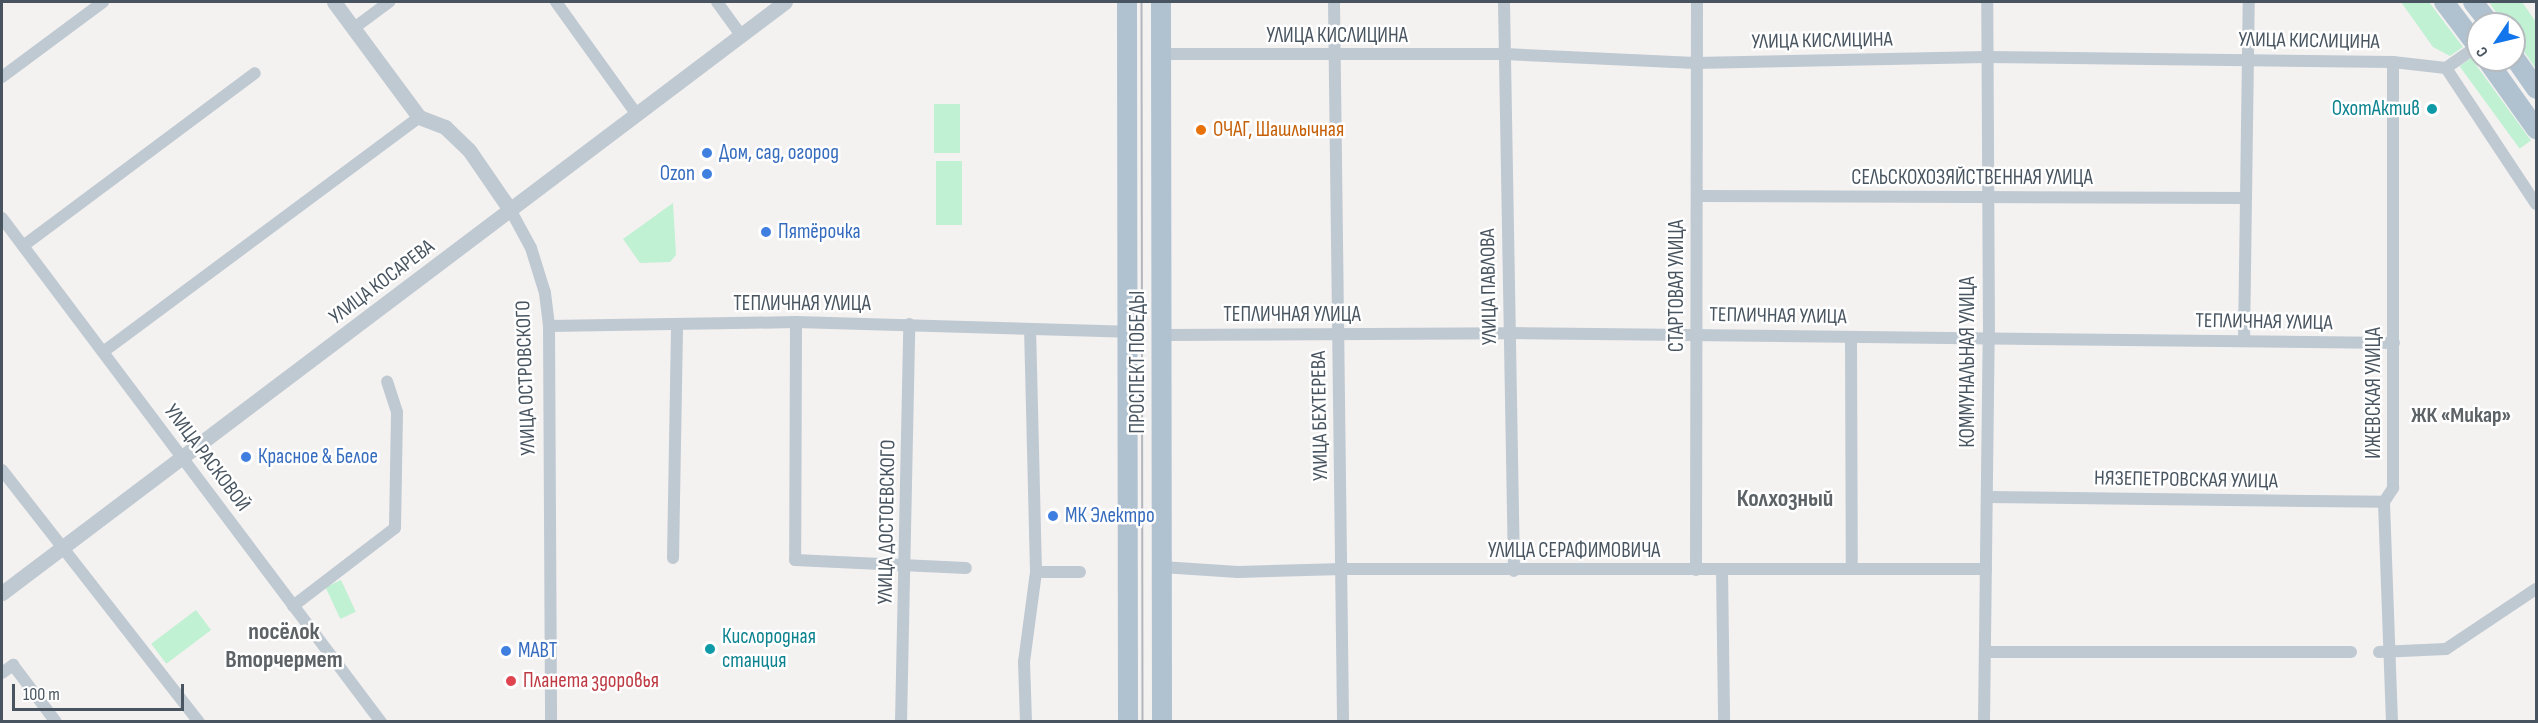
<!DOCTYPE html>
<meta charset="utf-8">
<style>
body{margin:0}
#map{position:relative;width:2538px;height:723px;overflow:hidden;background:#f4f1f1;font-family:"Sofia Sans Condensed",sans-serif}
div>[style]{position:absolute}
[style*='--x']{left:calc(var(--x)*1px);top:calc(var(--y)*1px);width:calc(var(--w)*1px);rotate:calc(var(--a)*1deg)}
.green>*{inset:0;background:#bff1d2;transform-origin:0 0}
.minor>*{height:12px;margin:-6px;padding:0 6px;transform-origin:6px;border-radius:6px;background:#bfc9d1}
.tertiary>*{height:15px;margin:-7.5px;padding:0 7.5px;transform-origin:7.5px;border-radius:7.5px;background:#bfc9d1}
.primary>*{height:20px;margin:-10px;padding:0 10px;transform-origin:10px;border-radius:10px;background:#b0c1d0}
.tram>*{height:1.5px;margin:-0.75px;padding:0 0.75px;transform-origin:0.75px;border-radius:0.75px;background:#b3b6bc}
.dots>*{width:16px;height:16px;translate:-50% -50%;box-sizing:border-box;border:3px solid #fff;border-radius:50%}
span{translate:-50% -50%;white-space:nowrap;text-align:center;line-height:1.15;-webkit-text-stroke:5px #fff;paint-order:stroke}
.street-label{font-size:21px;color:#485560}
.culture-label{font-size:21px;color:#0d838f}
.right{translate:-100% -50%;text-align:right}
.left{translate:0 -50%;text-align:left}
.food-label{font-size:21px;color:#c56008}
.shop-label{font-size:21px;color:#366cbe}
.health-label{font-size:21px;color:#be3a42}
.neighbourhood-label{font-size:22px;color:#5d6266;font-weight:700}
.quarter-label{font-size:24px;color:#5d6266;font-weight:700}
.frame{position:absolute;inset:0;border:3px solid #485560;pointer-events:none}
.north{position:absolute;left:2466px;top:12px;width:60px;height:60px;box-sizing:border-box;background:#fff;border:2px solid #b6bbbf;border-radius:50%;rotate:235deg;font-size:16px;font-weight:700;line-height:24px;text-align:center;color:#485560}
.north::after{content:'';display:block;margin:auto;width:21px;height:27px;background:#1375ec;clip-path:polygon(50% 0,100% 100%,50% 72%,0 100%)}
.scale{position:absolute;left:12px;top:684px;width:172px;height:27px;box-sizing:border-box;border:3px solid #485560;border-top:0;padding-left:8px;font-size:18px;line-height:21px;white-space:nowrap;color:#485560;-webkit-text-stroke:4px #fff;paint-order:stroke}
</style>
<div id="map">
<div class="green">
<div style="clip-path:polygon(2401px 2px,2429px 2px,2463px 47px,2450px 56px,2433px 47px)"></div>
<div style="clip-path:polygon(2489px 2px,2522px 2px,2536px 22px,2536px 69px,2514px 37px,2514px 24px,2504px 24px)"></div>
<div style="left:2471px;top:58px;width:102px;height:14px;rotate:54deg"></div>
<div style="left:934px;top:104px;width:26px;height:49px"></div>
<div style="left:936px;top:161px;width:26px;height:64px"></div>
<div style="clip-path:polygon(673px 203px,676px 255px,670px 262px,640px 263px,623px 239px)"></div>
<div style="left:341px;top:580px;width:35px;height:17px;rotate:65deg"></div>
<div style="left:196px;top:610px;width:25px;height:56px;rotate:53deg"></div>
</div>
<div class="minor">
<div style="--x:556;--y:2;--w:140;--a:54.3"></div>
<div style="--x:717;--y:2;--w:41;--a:54"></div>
<div style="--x:1334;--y:2;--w:720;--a:89.28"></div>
<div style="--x:1504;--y:2;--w:569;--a:88.99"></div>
<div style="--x:354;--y:28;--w:44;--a:-36.6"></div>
<div style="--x:1161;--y:54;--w:343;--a:0"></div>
<div style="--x:1504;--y:54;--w:191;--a:2.7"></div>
<div style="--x:1695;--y:63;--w:291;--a:-1.2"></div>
<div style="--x:1986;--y:57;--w:407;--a:0.7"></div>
<div style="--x:2393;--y:62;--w:53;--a:6.5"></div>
<div style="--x:2446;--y:68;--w:38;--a:-35"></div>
<div style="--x:2446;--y:68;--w:163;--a:56.5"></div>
<div style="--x:2;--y:77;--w:126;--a:-36.6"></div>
<div style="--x:1697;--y:196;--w:549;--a:0.21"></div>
<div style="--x:511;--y:211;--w:42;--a:61.6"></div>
<div style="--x:531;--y:248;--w:47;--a:72.7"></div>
<div style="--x:545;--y:293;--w:33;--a:83"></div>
<div style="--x:549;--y:326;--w:396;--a:89.7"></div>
<div style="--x:2;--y:218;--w:631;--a:53.06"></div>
<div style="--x:23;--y:246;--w:289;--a:-36.7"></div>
<div style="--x:796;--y:322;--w:238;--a:90.2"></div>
<div style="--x:795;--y:560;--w:171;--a:2.7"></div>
<div style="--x:549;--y:326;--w:247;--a:-0.9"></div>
<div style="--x:796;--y:322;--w:331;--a:1.7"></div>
<div style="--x:1162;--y:335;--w:348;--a:-0.3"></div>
<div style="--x:1510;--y:333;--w:884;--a:0.65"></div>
<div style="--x:1851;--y:337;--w:232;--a:89.8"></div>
<div style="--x:2244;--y:341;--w:339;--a:-89.2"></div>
<div style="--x:103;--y:352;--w:394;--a:-36.6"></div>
<div style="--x:2;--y:470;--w:320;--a:52"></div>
<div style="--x:1987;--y:497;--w:397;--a:0.7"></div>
<div style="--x:673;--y:558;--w:234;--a:-89"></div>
<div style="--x:1162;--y:567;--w:76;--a:3.8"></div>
<div style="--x:1238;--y:572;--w:105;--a:-1.6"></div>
<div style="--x:1343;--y:569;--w:643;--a:0"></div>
<div style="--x:1696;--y:570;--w:568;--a:-89.9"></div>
<div style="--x:1722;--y:570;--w:152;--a:89.2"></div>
<div style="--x:1036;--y:572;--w:44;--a:0"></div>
<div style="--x:293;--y:606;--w:128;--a:-37.4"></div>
<div style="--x:395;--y:528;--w:116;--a:-89"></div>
<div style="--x:397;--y:412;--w:32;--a:-108"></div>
<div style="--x:1986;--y:652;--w:365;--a:0"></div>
<div style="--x:2379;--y:652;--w:67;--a:-2.6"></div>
<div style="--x:2446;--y:649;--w:108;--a:-33.7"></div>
<div style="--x:2;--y:673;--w:14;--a:-36"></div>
<div style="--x:13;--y:665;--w:71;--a:53"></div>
<div style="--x:901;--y:722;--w:398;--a:-88.8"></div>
<div style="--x:1026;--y:722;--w:60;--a:-91.9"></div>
<div style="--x:1024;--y:662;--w:91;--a:-82.4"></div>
<div style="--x:1036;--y:572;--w:241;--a:-91.4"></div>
<div style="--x:1984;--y:722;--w:385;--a:-89.3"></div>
<div style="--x:1989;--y:337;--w:335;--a:-90.3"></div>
<div style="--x:2392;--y:722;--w:220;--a:-92.1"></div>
<div style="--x:2384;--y:502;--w:17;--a:-57"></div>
<div style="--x:2393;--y:488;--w:426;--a:-90"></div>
</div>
<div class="tertiary">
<div style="--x:334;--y:2;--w:143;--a:53.5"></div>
<div style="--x:419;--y:117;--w:28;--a:21"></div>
<div style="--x:445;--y:127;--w:33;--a:44"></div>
<div style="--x:469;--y:150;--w:74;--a:55.5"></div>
<div style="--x:2;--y:593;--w:981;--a:-37.05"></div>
</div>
<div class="primary">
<div style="--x:1127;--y:2;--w:720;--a:89.92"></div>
<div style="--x:1161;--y:2;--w:720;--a:89.92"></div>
<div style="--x:2444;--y:2;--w:56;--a:52.9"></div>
<div style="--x:2473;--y:2;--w:28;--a:52"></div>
<div style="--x:2514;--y:57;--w:39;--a:55"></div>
<div style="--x:2487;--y:60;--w:85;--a:54.6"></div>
</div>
<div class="tram">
<div style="--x:1142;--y:2;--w:720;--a:89.92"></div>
</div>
<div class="dots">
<div style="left:2432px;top:109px;background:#0f9aa8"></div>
<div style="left:1201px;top:130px;background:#e8710a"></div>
<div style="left:707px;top:153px;background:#3f7fe0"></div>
<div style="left:707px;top:174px;background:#3f7fe0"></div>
<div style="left:766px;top:232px;background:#3f7fe0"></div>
<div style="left:246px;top:457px;background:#3f7fe0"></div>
<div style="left:1053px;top:516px;background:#3f7fe0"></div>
<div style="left:710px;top:649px;background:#0f9aa8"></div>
<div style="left:506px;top:651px;background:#3f7fe0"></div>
<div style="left:511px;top:681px;background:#e0444e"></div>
</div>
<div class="street-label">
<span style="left:1337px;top:36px">УЛИЦА КИСЛИЦИНА</span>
<span style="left:1822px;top:41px;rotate:-1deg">УЛИЦА КИСЛИЦИНА</span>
<span style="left:2309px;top:41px;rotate:1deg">УЛИЦА КИСЛИЦИНА</span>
<span style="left:1972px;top:178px">СЕЛЬСКОХОЗЯЙСТВЕННАЯ УЛИЦА</span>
<span style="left:382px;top:282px;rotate:-37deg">УЛИЦА КОСАРЕВА</span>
<span style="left:1677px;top:286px;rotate:-90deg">СТАРТОВАЯ УЛИЦА</span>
<span style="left:1489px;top:287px;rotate:-91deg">УЛИЦА ПАВЛОВА</span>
<span style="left:802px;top:304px">ТЕПЛИЧНАЯ УЛИЦА</span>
<span style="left:1292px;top:315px">ТЕПЛИЧНАЯ УЛИЦА</span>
<span style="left:1778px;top:316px;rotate:1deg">ТЕПЛИЧНАЯ УЛИЦА</span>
<span style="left:2264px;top:322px;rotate:1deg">ТЕПЛИЧНАЯ УЛИЦА</span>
<span style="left:1138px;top:362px;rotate:-90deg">ПРОСПЕКТ ПОБЕДЫ</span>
<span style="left:1968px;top:362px;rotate:-90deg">КОММУНАЛЬНАЯ УЛИЦА</span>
<span style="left:526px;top:378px;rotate:-92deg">УЛИЦА ОСТРОВСКОГО</span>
<span style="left:2374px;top:393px;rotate:-90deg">ИЖЕВСКАЯ УЛИЦА</span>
<span style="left:1320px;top:416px;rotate:-91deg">УЛИЦА БЕХТЕРЕВА</span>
<span style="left:207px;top:458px;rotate:53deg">УЛИЦА РАСКОВОЙ</span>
<span style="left:2186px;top:480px;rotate:1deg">НЯЗЕПЕТРОВСКАЯ УЛИЦА</span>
<span style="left:887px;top:522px;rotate:-89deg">УЛИЦА ДОСТОЕВСКОГО</span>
<span style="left:1574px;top:551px">УЛИЦА СЕРАФИМОВИЧА</span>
</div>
<div class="culture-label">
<span class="right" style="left:2420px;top:109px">ОхотАктив</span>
<span class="left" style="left:722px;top:649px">Кислородная<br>станция</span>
</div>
<div class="food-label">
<span class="left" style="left:1213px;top:130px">ОЧАГ, Шашлычная</span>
</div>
<div class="shop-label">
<span class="left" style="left:719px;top:153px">Дом, сад, огород</span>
<span class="right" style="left:695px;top:174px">Ozon</span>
<span class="left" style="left:778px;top:232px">Пятёрочка</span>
<span class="left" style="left:258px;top:457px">Красное &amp; Белое</span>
<span class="left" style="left:1065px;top:516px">МК Электро</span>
<span class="left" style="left:518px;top:651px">МАВТ</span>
</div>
<div class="health-label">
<span class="left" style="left:523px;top:681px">Планета здоровья</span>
</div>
<div class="neighbourhood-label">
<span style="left:2461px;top:416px">ЖК «Микар»</span>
</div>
<div class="quarter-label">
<span style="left:1785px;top:499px">Колхозный</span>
<span style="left:284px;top:646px">посёлок<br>Вторчермет</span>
</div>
<div class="frame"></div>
<div class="north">С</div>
<div class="scale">100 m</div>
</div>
